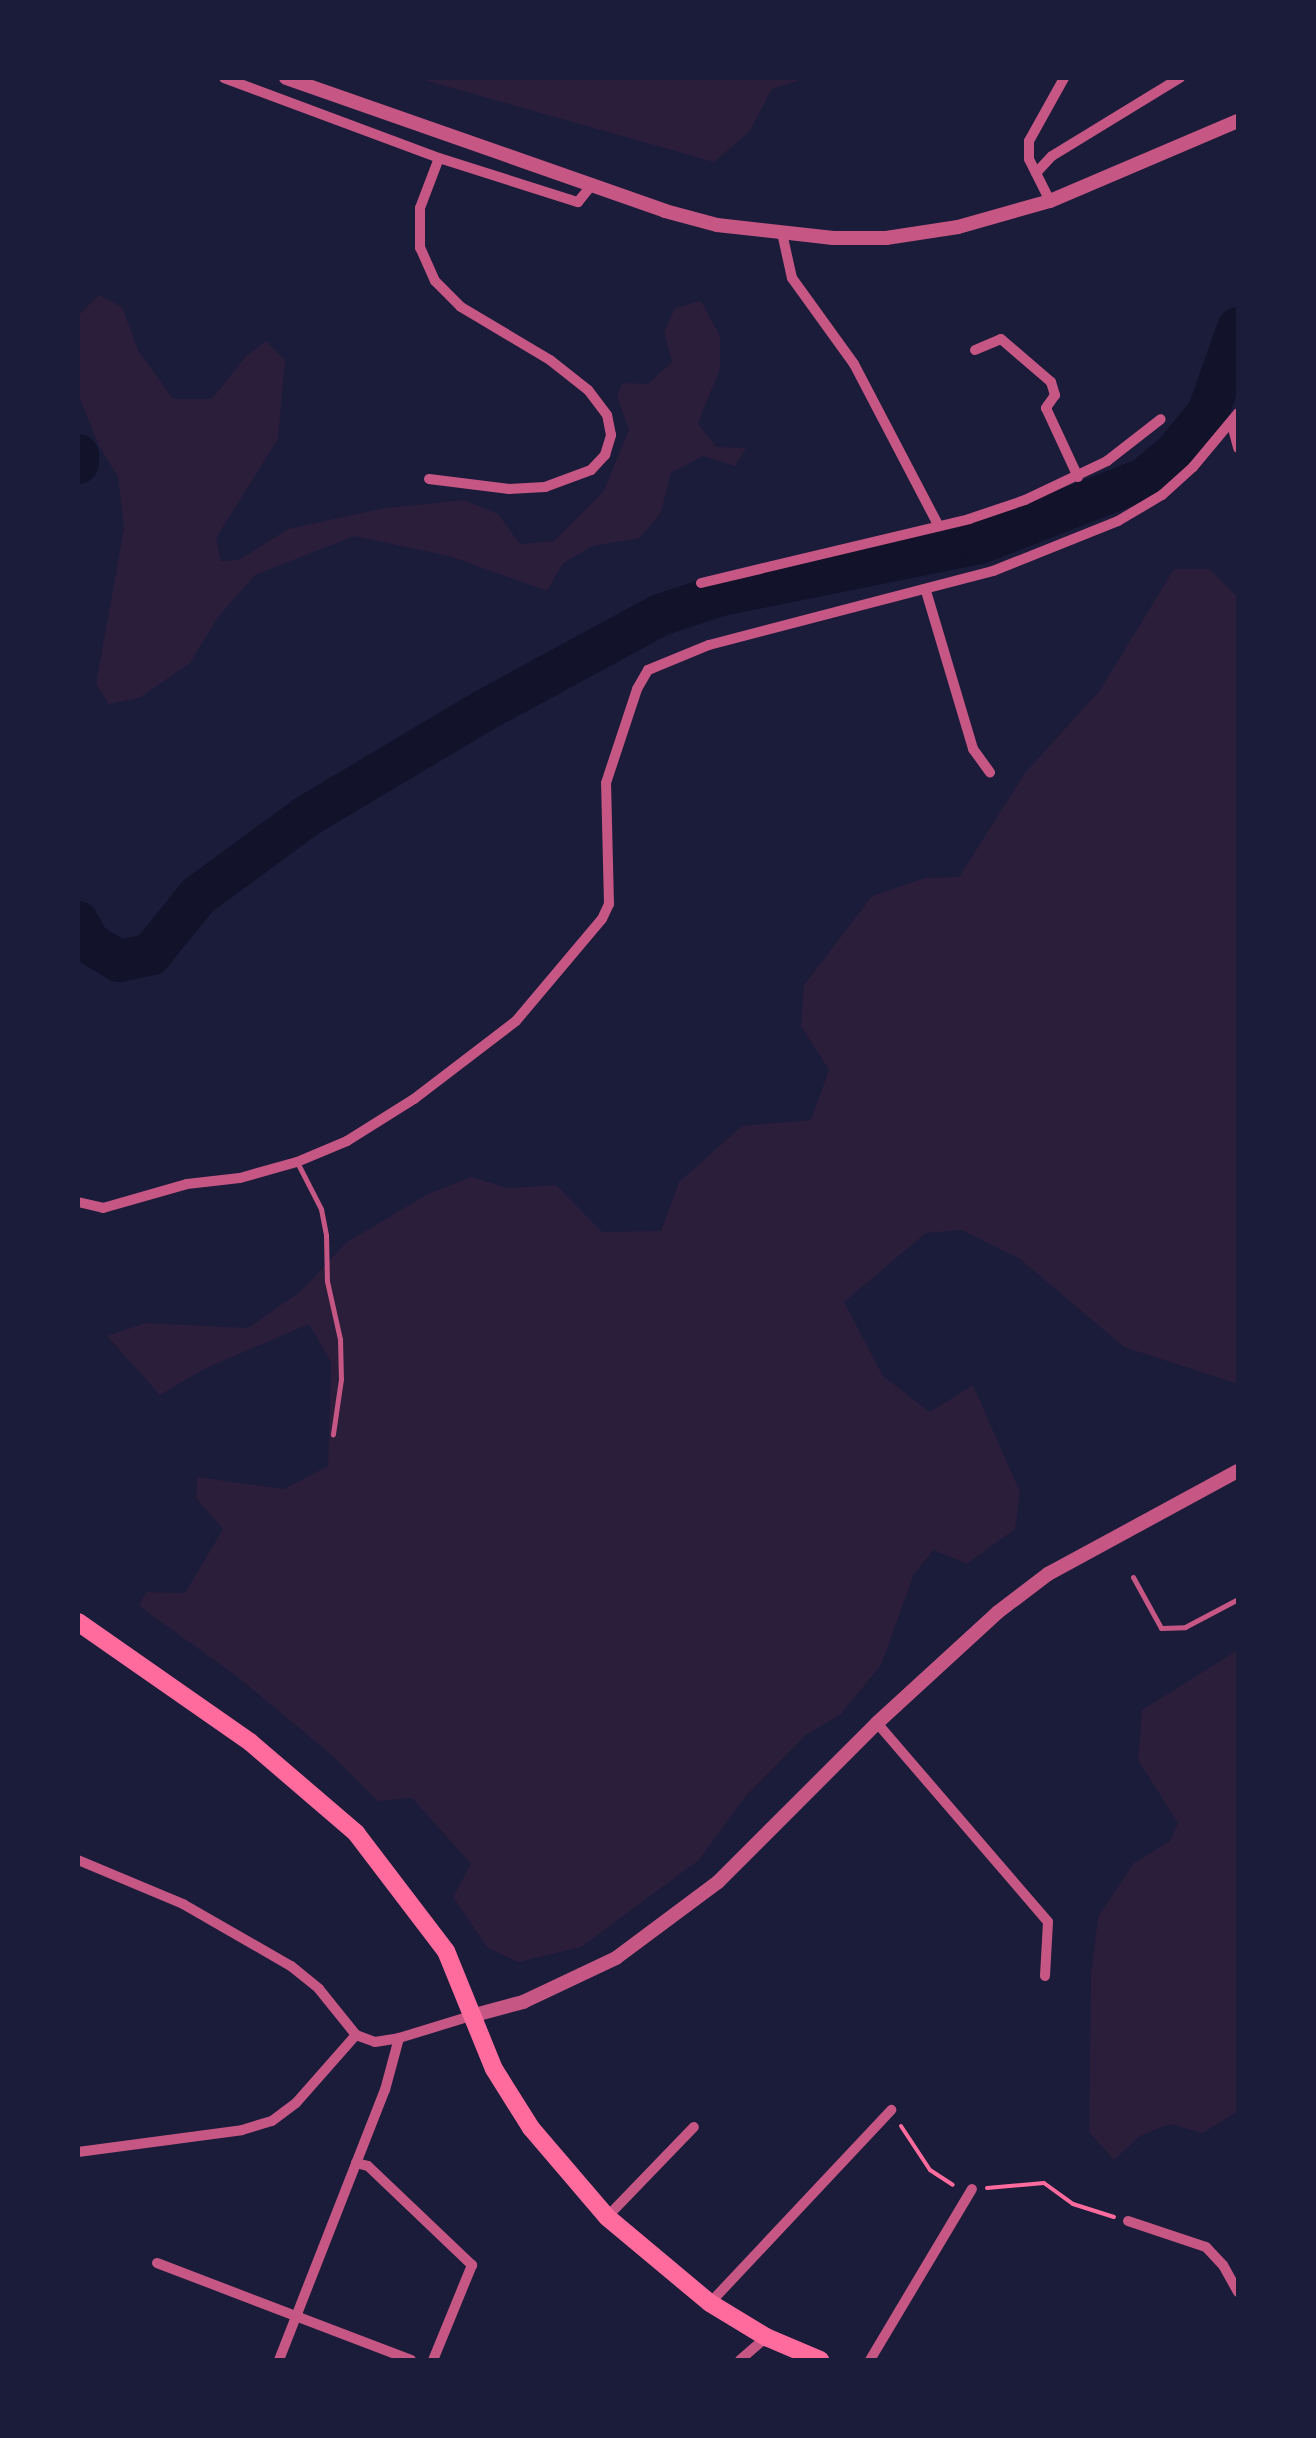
<!DOCTYPE html>
<style>
body{margin:0}
#map{position:relative;width:1316px;height:2438px;overflow:hidden;background:#1b1b3a;font-family:Literata,serif}
div>[style]{position:absolute}
[style*='--x']{left:calc(var(--x)*1px);top:calc(var(--y)*1px);width:calc(var(--w)*1px);rotate:calc(var(--a)*1deg)}
.green>*{inset:0;background:#2a1e3b}
.river>*{height:42px;margin:-21px;padding:0 21px;transform-origin:21px;border-radius:21px;background:#12122b}
.path>*{height:4px;margin:-2px;padding:0 2px;transform-origin:2px;border-radius:2px;background:#ff6b9d}
.service>*{height:5px;margin:-2.5px;padding:0 2.5px;transform-origin:2.5px;border-radius:2.5px;background:#c65784}
.minor>*{height:10px;margin:-5px;padding:0 5px;transform-origin:5px;border-radius:5px;background:#c65784}
.tertiary>*{height:14px;margin:-7px;padding:0 7px;transform-origin:7px;border-radius:7px;background:#c65784}
.primary>*{height:18px;margin:-9px;padding:0 9px;transform-origin:9px;border-radius:9px;background:#ff6b9d}
span{translate:-50% -50%;white-space:nowrap;text-align:center;line-height:1.15;-webkit-text-stroke:8px #1b1b3a;paint-order:stroke}
.frame{position:absolute;inset:0;border:80px solid #1b1b3a;pointer-events:none}
</style>
<div id="map">
<div class="green">
<div style="clip-path:polygon(417px 78px,807px 78px,772px 89px,749px 132px,714px 162px)"></div>
<div style="clip-path:polygon(99px 295px,122px 307px,138px 350px,173px 399px,212px 399px,245px 357px,266px 341px,285px 360px,278px 439px,216px 538px,221px 561px,239px 560px,288px 529px,385px 508px,464px 500px,498px 514px,520px 544px,554px 541px,603px 492px,629px 430px,617px 397px,622px 383px,648px 384px,672px 362px,664px 332px,675px 308px,701px 301px,720px 336px,720px 369px,698px 423px,716px 447px,746px 448px,735px 466px,703px 456px,671px 473px,661px 512px,640px 538px,593px 546px,563px 563px,547px 591px,449px 556px,354px 536px,255px 575px,218px 617px,190px 663px,139px 698px,109px 704px,96px 684px,124px 528px,118px 477px,99px 446px,78px 394px,78px 316px)"></div>
<div style="clip-path:polygon(1174px 569px,1210px 569px,1238px 598px,1238px 1384px,1124px 1347px,1020px 1259px,962px 1230px,926px 1233px,844px 1302px,883px 1376px,930px 1412px,973px 1385px,1020px 1492px,1015px 1529px,967px 1564px,934px 1550px,914px 1574px,881px 1665px,841px 1714px,806px 1735px,745px 1797px,699px 1860px,581px 1947px,518px 1962px,487px 1947px,453px 1897px,471px 1864px,412px 1798px,378px 1801px,334px 1757px,239px 1678px,139px 1606px,146px 1592px,185px 1593px,223px 1529px,196px 1498px,197px 1477px,284px 1489px,328px 1466px,331px 1362px,309px 1324px,206px 1368px,160px 1395px,107px 1336px,146px 1323px,248px 1328px,301px 1291px,347px 1242px,428px 1194px,471px 1177px,507px 1188px,556px 1185px,602px 1232px,661px 1231px,679px 1182px,742px 1126px,811px 1120px,829px 1070px,801px 1026px,804px 985px,872px 896px,925px 878px,959px 877px,1025px 773px,1100px 690px)"></div>
<div style="clip-path:polygon(1238px 1650px,1238px 2111px,1203px 2133px,1170px 2124px,1140px 2136px,1114px 2160px,1089px 2132px,1091px 1975px,1098px 1917px,1134px 1863px,1170px 1841px,1178px 1823px,1138px 1760px,1142px 1710px)"></div>
</div>
<div class="river">
<div style="--x:78;--y:455;--w:8;--a:90"></div>
<div style="--x:78;--y:922;--w:24;--a:62"></div>
<div style="--x:89;--y:943;--w:35;--a:31"></div>
<div style="--x:119;--y:961;--w:33;--a:-12"></div>
<div style="--x:151;--y:954;--w:75;--a:-51"></div>
<div style="--x:198;--y:896;--w:135;--a:-36.3"></div>
<div style="--x:307;--y:816;--w:207;--a:-30.8"></div>
<div style="--x:485;--y:710;--w:199;--a:-28.5"></div>
<div style="--x:660;--y:615;--w:64;--a:-18.2"></div>
<div style="--x:721;--y:595;--w:264;--a:-11.4"></div>
<div style="--x:980;--y:543;--w:176;--a:-21.3"></div>
<div style="--x:1144;--y:479;--w:40;--a:-40"></div>
<div style="--x:1175;--y:453;--w:52;--a:-50.5"></div>
<div style="--x:1208;--y:413;--w:90;--a:-70.6"></div>
</div>
<div class="path">
<div style="--x:901;--y:2126;--w:53;--a:56.6"></div>
<div style="--x:930;--y:2170;--w:27;--a:33"></div>
<div style="--x:987;--y:2188;--w:57;--a:-5"></div>
<div style="--x:1044;--y:2183;--w:36;--a:36"></div>
<div style="--x:1073;--y:2204;--w:43;--a:17.6"></div>
</div>
<div class="service">
<div style="--x:297;--y:1162;--w:53;--a:62.9"></div>
<div style="--x:321;--y:1209;--w:26;--a:79"></div>
<div style="--x:326;--y:1235;--w:46;--a:88.8"></div>
<div style="--x:327;--y:1281;--w:59;--a:77.4"></div>
<div style="--x:340;--y:1339;--w:40;--a:88.6"></div>
<div style="--x:341;--y:1379;--w:56;--a:98.3"></div>
<div style="--x:1133;--y:1577;--w:58;--a:61.2"></div>
<div style="--x:1161;--y:1628;--w:24;--a:-2"></div>
<div style="--x:1185;--y:1627;--w:60;--a:-27.8"></div>
</div>
<div class="minor">
<div style="--x:224;--y:78;--w:229;--a:20.4"></div>
<div style="--x:439;--y:158;--w:146;--a:17.6"></div>
<div style="--x:578;--y:202;--w:21;--a:-51"></div>
<div style="--x:1036;--y:173;--w:23;--a:-47"></div>
<div style="--x:1052;--y:156;--w:150;--a:-31.4"></div>
<div style="--x:1050;--y:201;--w:47;--a:-116.6"></div>
<div style="--x:1029;--y:159;--w:18;--a:-90"></div>
<div style="--x:1029;--y:141;--w:72;--a:-60.9"></div>
<div style="--x:782;--y:233;--w:46;--a:77.5"></div>
<div style="--x:792;--y:278;--w:106;--a:54.2"></div>
<div style="--x:854;--y:364;--w:182;--a:62.4"></div>
<div style="--x:975;--y:350;--w:28;--a:-23"></div>
<div style="--x:1001;--y:339;--w:66;--a:40.7"></div>
<div style="--x:1051;--y:382;--w:14;--a:73"></div>
<div style="--x:1055;--y:395;--w:16;--a:125"></div>
<div style="--x:1046;--y:408;--w:76;--a:65.1"></div>
<div style="--x:1232;--y:425;--w:24;--a:75"></div>
<div style="--x:429;--y:479;--w:81;--a:7.1"></div>
<div style="--x:509;--y:489;--w:36;--a:-3"></div>
<div style="--x:545;--y:487;--w:49;--a:-20.3"></div>
<div style="--x:591;--y:470;--w:21;--a:-47"></div>
<div style="--x:605;--y:455;--w:21;--a:-73"></div>
<div style="--x:611;--y:435;--w:20;--a:-101"></div>
<div style="--x:607;--y:415;--w:31;--a:-127"></div>
<div style="--x:588;--y:390;--w:48;--a:-141.7"></div>
<div style="--x:550;--y:360;--w:104;--a:-149.2"></div>
<div style="--x:461;--y:307;--w:37;--a:-135"></div>
<div style="--x:435;--y:281;--w:36;--a:-114"></div>
<div style="--x:420;--y:248;--w:40;--a:-90"></div>
<div style="--x:420;--y:208;--w:53;--a:-69.2"></div>
<div style="--x:701;--y:583;--w:276;--a:-13.4"></div>
<div style="--x:969;--y:519;--w:59;--a:-18.7"></div>
<div style="--x:1025;--y:500;--w:91;--a:-25.4"></div>
<div style="--x:1107;--y:461;--w:68;--a:-37.9"></div>
<div style="--x:926;--y:591;--w:165;--a:73.4"></div>
<div style="--x:973;--y:749;--w:29;--a:54"></div>
<div style="--x:78;--y:1202;--w:26;--a:13"></div>
<div style="--x:103;--y:1208;--w:87;--a:-15.9"></div>
<div style="--x:187;--y:1184;--w:53;--a:-6.5"></div>
<div style="--x:240;--y:1178;--w:59;--a:-15.7"></div>
<div style="--x:297;--y:1162;--w:54;--a:-22.8"></div>
<div style="--x:347;--y:1141;--w:79;--a:-32.1"></div>
<div style="--x:414;--y:1099;--w:128;--a:-37.4"></div>
<div style="--x:516;--y:1021;--w:133;--a:-49.9"></div>
<div style="--x:602;--y:919;--w:17;--a:-65"></div>
<div style="--x:609;--y:904;--w:121;--a:-91.4"></div>
<div style="--x:606;--y:783;--w:99;--a:-71.7"></div>
<div style="--x:637;--y:689;--w:22;--a:-60"></div>
<div style="--x:648;--y:670;--w:66;--a:-22.3"></div>
<div style="--x:709;--y:645;--w:293;--a:-14.6"></div>
<div style="--x:993;--y:571;--w:135;--a:-21.8"></div>
<div style="--x:1118;--y:521;--w:51;--a:-30.6"></div>
<div style="--x:1162;--y:495;--w:42;--a:-42.1"></div>
<div style="--x:1193;--y:467;--w:70;--a:-50.2"></div>
<div style="--x:877;--y:1723;--w:262;--a:49.3"></div>
<div style="--x:1048;--y:1922;--w:54;--a:93.2"></div>
<div style="--x:78;--y:1860;--w:114;--a:22.7"></div>
<div style="--x:183;--y:1904;--w:125;--a:29.9"></div>
<div style="--x:291;--y:1966;--w:36;--a:39"></div>
<div style="--x:319;--y:1989;--w:59;--a:51.2"></div>
<div style="--x:356;--y:2035;--w:20;--a:20"></div>
<div style="--x:375;--y:2042;--w:24;--a:-9"></div>
<div style="--x:399;--y:2038;--w:75;--a:-17"></div>
<div style="--x:78;--y:2152;--w:165;--a:-7.6"></div>
<div style="--x:242;--y:2130;--w:31;--a:-17"></div>
<div style="--x:272;--y:2121;--w:30;--a:-37"></div>
<div style="--x:296;--y:2103;--w:91;--a:-48.6"></div>
<div style="--x:356;--y:2163;--w:12;--a:14"></div>
<div style="--x:368;--y:2166;--w:144;--a:43.6"></div>
<div style="--x:472;--y:2265;--w:103;--a:112.3"></div>
<div style="--x:607;--y:2217;--w:125;--a:-46"></div>
<div style="--x:1128;--y:2221;--w:82;--a:18.4"></div>
<div style="--x:1206;--y:2247;--w:25;--a:47"></div>
<div style="--x:1223;--y:2265;--w:31;--a:61"></div>
<div style="--x:157;--y:2263;--w:272;--a:20.9"></div>
<div style="--x:710;--y:2303;--w:265;--a:-46.8"></div>
<div style="--x:279;--y:2360;--w:290;--a:-68.6"></div>
<div style="--x:385;--y:2090;--w:54;--a:-74.9"></div>
<div style="--x:740;--y:2360;--w:35;--a:-41"></div>
<div style="--x:870;--y:2360;--w:199;--a:-59.2"></div>
</div>
<div class="tertiary">
<div style="--x:286;--y:78;--w:402;--a:19.3"></div>
<div style="--x:665;--y:211;--w:54;--a:15.1"></div>
<div style="--x:717;--y:225;--w:117;--a:6.4"></div>
<div style="--x:833;--y:238;--w:53;--a:0"></div>
<div style="--x:886;--y:238;--w:73;--a:-8.7"></div>
<div style="--x:958;--y:227;--w:96;--a:-15.8"></div>
<div style="--x:1050;--y:201;--w:204;--a:-23.1"></div>
<div style="--x:471;--y:2016;--w:54;--a:-15.1"></div>
<div style="--x:523;--y:2002;--w:103;--a:-25.3"></div>
<div style="--x:616;--y:1958;--w:127;--a:-36.7"></div>
<div style="--x:718;--y:1882;--w:225;--a:-45"></div>
<div style="--x:877;--y:1723;--w:164;--a:-42.5"></div>
<div style="--x:998;--y:1612;--w:63;--a:-37.2"></div>
<div style="--x:1048;--y:1574;--w:216;--a:-28.5"></div>
</div>
<div class="primary">
<div style="--x:78;--y:1622;--w:210;--a:34.9"></div>
<div style="--x:250;--y:1742;--w:140;--a:40.6"></div>
<div style="--x:356;--y:1833;--w:148;--a:52.7"></div>
<div style="--x:446;--y:1951;--w:127;--a:67.9"></div>
<div style="--x:494;--y:2069;--w:70;--a:57.9"></div>
<div style="--x:531;--y:2128;--w:117;--a:49.5"></div>
<div style="--x:607;--y:2217;--w:134;--a:39.9"></div>
<div style="--x:710;--y:2303;--w:66;--a:31.3"></div>
<div style="--x:766;--y:2337;--w:59;--a:23.1"></div>
</div>
<div class="frame"></div>
</div>
